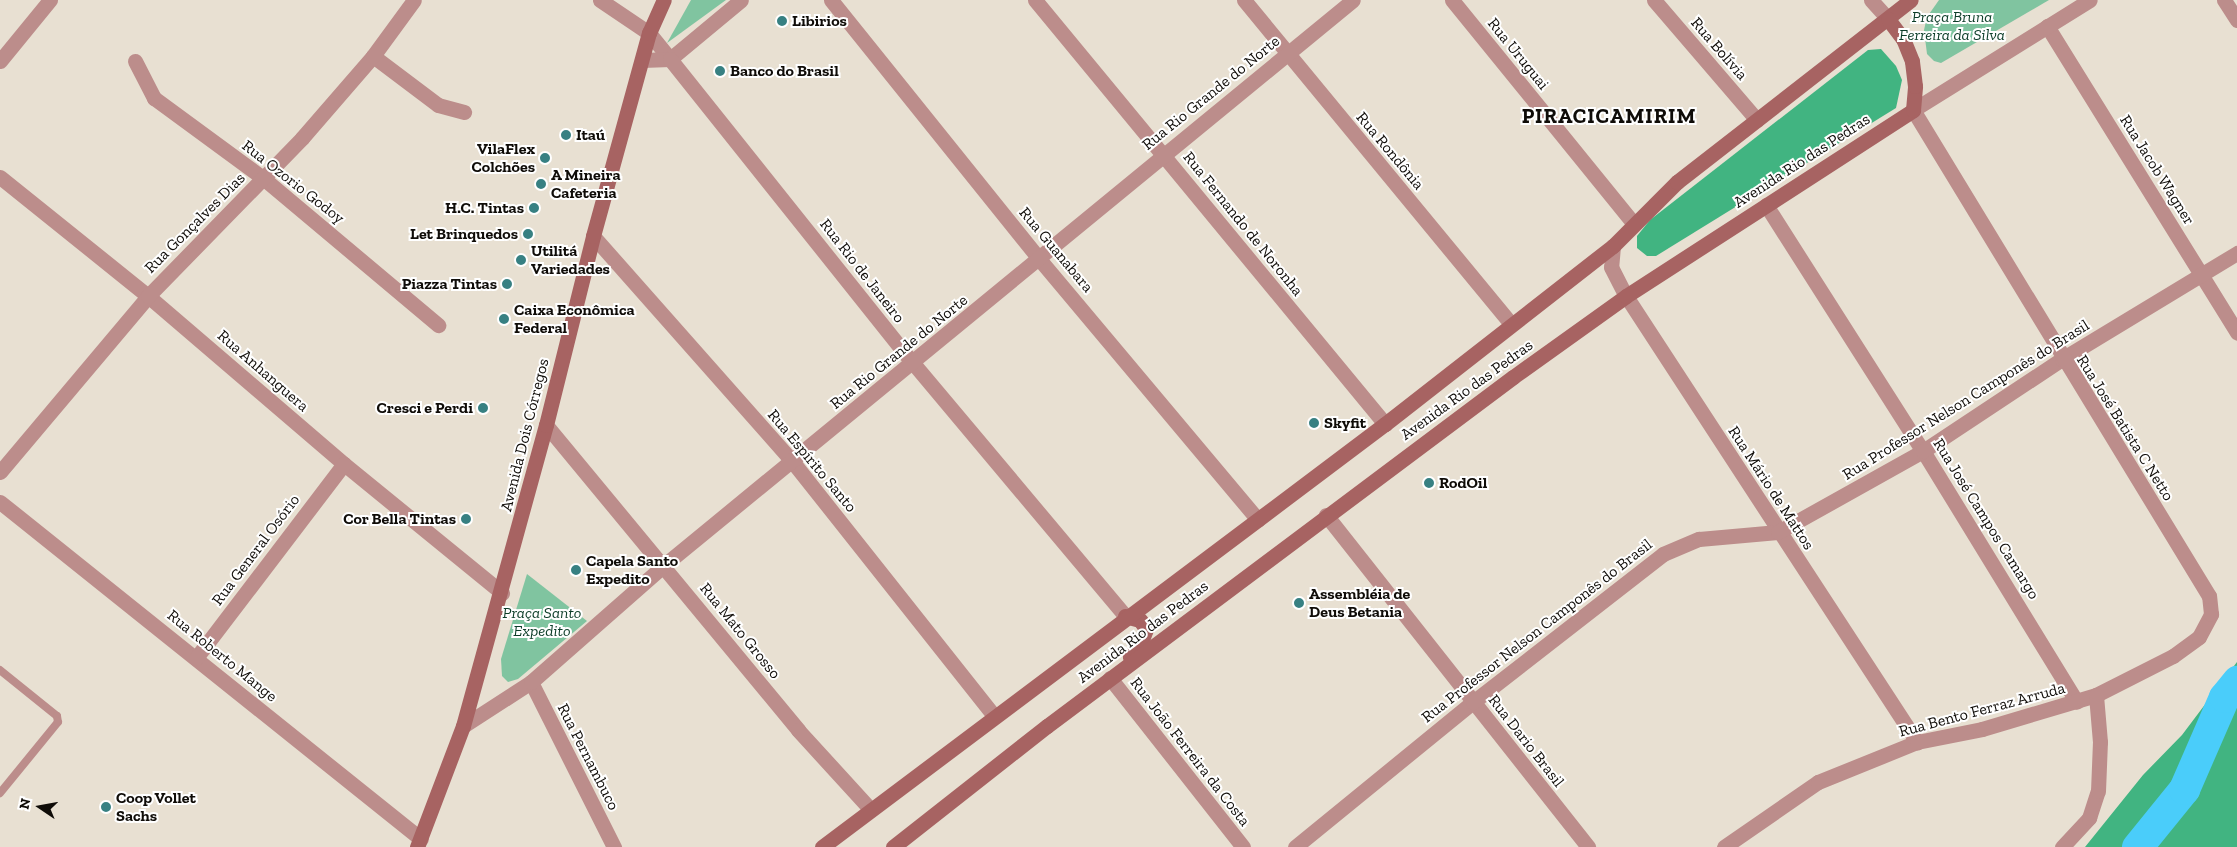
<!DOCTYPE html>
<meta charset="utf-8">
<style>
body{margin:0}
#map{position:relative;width:2237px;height:847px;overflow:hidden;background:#e8e0d2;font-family:"Zilla Slab",serif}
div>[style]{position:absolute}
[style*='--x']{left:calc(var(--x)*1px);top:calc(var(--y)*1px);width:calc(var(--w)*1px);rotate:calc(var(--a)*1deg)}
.green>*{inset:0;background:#80c4a0}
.forest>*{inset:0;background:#41b481}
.river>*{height:31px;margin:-15.5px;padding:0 15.5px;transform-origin:15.5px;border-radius:15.5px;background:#4acdfa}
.service>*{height:8px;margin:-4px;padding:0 4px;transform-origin:4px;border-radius:4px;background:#bc8d8b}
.minor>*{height:15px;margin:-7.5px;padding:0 7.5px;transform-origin:7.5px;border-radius:7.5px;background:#bc8d8b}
.tertiary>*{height:15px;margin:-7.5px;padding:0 7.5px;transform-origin:7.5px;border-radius:7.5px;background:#bc8d8b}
.secondary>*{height:15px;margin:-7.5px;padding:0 7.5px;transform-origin:7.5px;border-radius:7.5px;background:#a76362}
.dots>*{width:14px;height:14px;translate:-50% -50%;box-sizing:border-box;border:2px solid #fff;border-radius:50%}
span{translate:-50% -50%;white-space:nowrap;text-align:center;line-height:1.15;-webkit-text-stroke:4px #fff;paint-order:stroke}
.park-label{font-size:16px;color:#0c3d28;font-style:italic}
.poi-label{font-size:16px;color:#0f0c08;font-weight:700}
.left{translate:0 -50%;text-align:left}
.right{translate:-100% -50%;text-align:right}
.street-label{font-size:16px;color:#0f0c08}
.district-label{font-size:21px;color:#0f0c08;font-weight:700;letter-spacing:1px}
.north{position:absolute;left:15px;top:782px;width:50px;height:50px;-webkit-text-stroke:4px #fff;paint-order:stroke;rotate:282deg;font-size:14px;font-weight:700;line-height:20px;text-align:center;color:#0f0c08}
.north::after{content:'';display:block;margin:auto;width:18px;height:22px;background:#0f0c08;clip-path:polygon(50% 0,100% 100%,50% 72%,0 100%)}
</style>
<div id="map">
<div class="green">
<div style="clip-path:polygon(691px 0,726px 0,667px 43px)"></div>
<div style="clip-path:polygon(1939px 0,2049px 0,1941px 63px,1934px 61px,1927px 54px,1924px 30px,1927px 17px)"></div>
<div style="clip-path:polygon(527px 574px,587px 621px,518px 679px,508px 682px,502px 676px,501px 659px)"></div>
</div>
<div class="forest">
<div style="clip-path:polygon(1881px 49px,1896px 66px,1902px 80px,1896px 108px,1656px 256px,1647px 256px,1637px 248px,1637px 236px,1650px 220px,1868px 50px)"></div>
<div style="clip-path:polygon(2237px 662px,2237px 847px,2085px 847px,2143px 775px,2182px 735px)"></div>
</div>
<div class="river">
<div style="--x:2137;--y:847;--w:75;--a:-51"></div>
<div style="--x:2184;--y:789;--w:100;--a:-66.5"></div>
<div style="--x:2224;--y:697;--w:21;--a:-51"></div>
</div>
<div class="service">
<div style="--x:0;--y:670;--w:73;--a:38.9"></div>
<div style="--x:57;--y:716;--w:6;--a:81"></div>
<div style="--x:58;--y:722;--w:92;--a:129.2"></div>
</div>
<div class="minor">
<div style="--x:600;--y:0;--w:59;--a:34"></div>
<div style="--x:649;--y:33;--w:33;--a:51"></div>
<div style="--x:670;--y:59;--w:92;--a:-39.7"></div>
<div style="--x:831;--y:0;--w:334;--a:51.2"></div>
<div style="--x:1040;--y:260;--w:339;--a:50"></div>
<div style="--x:1035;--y:0;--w:550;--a:50.46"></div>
<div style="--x:1244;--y:0;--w:418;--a:50.5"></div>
<div style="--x:1452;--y:0;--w:287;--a:50.9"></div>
<div style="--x:1654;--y:0;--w:158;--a:49.4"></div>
<div style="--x:1871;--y:0;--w:25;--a:48"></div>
<div style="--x:2224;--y:0;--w:24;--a:57"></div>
<div style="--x:2047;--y:26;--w:361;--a:58.2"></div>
<div style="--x:373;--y:56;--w:81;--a:37"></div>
<div style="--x:438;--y:105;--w:27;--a:15"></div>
<div style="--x:642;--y:60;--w:28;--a:-2"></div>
<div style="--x:670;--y:59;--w:389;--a:51.4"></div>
<div style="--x:913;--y:363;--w:330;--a:50"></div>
<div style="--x:0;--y:61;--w:79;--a:-50.7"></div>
<div style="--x:135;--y:61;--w:42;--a:62.8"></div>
<div style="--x:154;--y:98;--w:135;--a:36.3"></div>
<div style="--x:263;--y:178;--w:229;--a:40"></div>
<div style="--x:0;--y:177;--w:190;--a:38.8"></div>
<div style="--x:148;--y:296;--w:258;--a:40.6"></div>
<div style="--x:344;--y:464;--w:204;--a:39.2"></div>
<div style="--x:1766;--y:205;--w:292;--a:57.5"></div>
<div style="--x:1923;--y:451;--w:294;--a:58.5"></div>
<div style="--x:593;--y:236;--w:300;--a:48.5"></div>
<div style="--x:792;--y:461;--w:325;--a:51.6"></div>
<div style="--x:1613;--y:246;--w:21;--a:95"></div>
<div style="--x:1611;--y:267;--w:33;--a:63"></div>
<div style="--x:1626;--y:296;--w:533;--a:56.88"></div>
<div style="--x:546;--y:425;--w:396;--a:50.4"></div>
<div style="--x:798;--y:730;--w:108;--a:47.6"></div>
<div style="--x:0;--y:472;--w:230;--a:-49.9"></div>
<div style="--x:148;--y:296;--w:221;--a:-45.7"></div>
<div style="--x:302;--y:138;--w:108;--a:-49.1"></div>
<div style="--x:373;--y:56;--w:69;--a:-53.8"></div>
<div style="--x:0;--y:502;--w:539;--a:38.68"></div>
<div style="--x:1326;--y:515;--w:423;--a:51.7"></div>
<div style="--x:196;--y:658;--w:244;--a:-52.7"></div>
<div style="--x:1110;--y:678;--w:215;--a:51.8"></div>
<div style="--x:531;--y:682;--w:185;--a:63.3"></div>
<div style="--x:463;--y:726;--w:81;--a:-32.9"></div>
<div style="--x:531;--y:682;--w:176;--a:-41.3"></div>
<div style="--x:663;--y:566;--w:892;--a:-39.36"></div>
<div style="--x:1295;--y:847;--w:230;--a:-39.2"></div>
<div style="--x:1473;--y:702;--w:241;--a:-37.9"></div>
<div style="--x:1663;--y:554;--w:39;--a:-23"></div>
<div style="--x:1699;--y:539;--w:79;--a:-5.1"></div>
<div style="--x:1778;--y:532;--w:166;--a:-29.2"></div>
<div style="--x:1923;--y:451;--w:167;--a:-33.5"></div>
<div style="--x:2062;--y:359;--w:205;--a:-31.2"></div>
<div style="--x:1724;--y:847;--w:114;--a:-34.7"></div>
<div style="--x:1818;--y:782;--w:107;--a:-22"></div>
<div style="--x:1917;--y:742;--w:66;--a:-11.3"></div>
<div style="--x:1982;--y:729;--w:119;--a:-16.6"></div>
<div style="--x:2096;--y:695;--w:86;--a:-26.9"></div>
<div style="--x:2173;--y:656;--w:32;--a:-36"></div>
<div style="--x:2199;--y:637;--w:26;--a:-62"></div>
<div style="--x:2211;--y:614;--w:18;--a:-96"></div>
<div style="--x:2209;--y:596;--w:569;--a:-121.34"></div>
<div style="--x:2062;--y:847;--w:40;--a:-47"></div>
<div style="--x:2089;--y:818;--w:28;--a:-72"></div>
<div style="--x:2098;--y:791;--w:49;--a:-87.7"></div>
<div style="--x:2100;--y:742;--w:47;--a:-94.9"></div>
</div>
<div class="tertiary">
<div style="--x:1913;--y:110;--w:208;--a:-31.9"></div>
</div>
<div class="secondary">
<div style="--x:1125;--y:616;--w:16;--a:15"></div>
<div style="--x:1140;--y:620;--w:11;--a:56"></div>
<div style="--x:1146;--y:629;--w:15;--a:110"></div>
<div style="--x:1141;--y:643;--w:18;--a:128"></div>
<div style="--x:417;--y:847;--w:129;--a:-69.2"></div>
<div style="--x:463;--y:726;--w:312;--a:-74.6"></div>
<div style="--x:546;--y:425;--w:195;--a:-76"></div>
<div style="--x:593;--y:236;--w:211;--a:-74.6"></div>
<div style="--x:649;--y:33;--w:36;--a:-66"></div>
<div style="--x:822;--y:847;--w:704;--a:-36.92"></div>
<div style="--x:1385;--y:424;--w:289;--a:-38"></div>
<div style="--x:1613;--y:246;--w:91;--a:-45"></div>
<div style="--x:1677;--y:182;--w:296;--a:-37.9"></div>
<div style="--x:893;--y:847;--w:196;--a:-38.2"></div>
<div style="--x:1047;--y:726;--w:582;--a:-36.83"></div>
<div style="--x:1513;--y:377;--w:139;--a:-35.6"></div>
<div style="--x:1626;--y:296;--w:342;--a:-32.9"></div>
<div style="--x:1913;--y:110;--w:24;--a:-85"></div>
<div style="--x:1915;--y:86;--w:25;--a:-97"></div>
<div style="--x:1912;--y:61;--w:24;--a:-112"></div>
<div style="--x:1903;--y:39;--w:25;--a:-127"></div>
</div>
<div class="dots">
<div style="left:782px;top:21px;background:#378082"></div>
<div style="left:720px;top:71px;background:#378082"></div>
<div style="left:566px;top:135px;background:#378082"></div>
<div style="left:545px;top:158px;background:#378082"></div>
<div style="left:541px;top:184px;background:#378082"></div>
<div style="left:534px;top:208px;background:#378082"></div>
<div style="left:528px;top:234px;background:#378082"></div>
<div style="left:521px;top:260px;background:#378082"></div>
<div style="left:507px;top:284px;background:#378082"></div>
<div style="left:504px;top:319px;background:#378082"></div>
<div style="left:483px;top:408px;background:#378082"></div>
<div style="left:1314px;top:423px;background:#378082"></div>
<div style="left:1429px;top:483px;background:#378082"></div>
<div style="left:466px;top:519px;background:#378082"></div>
<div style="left:576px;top:570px;background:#378082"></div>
<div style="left:1299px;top:603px;background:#378082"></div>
<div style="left:106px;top:807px;background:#378082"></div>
</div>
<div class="park-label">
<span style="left:1952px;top:26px">Praça Bruna<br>Ferreira da Silva</span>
<span style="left:542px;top:622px">Praça Santo<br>Expedito</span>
</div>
<div class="poi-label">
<span class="left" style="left:792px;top:21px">Libirios</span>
<span class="left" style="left:730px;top:71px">Banco do Brasil</span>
<span class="left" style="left:576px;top:135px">Itaú</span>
<span class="right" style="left:535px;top:158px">VilaFlex<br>Colchões</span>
<span class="left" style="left:551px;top:184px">A Mineira<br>Cafeteria</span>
<span class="right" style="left:524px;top:208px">H.C. Tintas</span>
<span class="right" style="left:518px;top:234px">Let Brinquedos</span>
<span class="left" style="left:531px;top:260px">Utilitá<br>Variedades</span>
<span class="right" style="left:497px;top:284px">Piazza Tintas</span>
<span class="left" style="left:514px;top:319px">Caixa Econômica<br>Federal</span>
<span class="right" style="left:473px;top:408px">Cresci e Perdi</span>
<span class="left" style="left:1324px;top:423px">Skyfit</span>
<span class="left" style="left:1439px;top:483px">RodOil</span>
<span class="right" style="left:456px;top:519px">Cor Bella Tintas</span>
<span class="left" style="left:586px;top:570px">Capela Santo<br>Expedito</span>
<span class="left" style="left:1309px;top:603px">Assembléia de<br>Deus Betania</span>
<span class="left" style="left:116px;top:807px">Coop Vollet<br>Sachs</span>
</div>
<div class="street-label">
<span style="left:1719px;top:49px;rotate:49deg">Rua Bolívia</span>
<span style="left:1518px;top:54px;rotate:51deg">Rua Uruguai</span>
<span style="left:1211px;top:93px;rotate:-39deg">Rua Rio Grande do Norte</span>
<span style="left:1390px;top:151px;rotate:50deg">Rua Rondônia</span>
<span style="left:1802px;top:161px;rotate:-33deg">Avenida Rio das Pedras</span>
<span style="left:2157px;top:170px;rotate:58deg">Rua Jacob Wagner</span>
<span style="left:293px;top:182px;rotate:38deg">Rua Ozorio Godoy</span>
<span style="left:195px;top:223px;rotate:-45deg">Rua Gonçalves Dias</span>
<span style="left:1243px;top:224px;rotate:51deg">Rua Fernando de Noronha</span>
<span style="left:1056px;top:250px;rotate:50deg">Rua Guanabara</span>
<span style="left:862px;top:271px;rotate:52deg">Rua Rio de Janeiro</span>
<span style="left:899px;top:352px;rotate:-39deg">Rua Rio Grande do Norte</span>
<span style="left:263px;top:371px;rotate:41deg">Rua Anhanguera</span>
<span style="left:1467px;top:390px;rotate:-36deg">Avenida Rio das Pedras</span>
<span style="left:1966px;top:400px;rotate:-32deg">Rua Professor Nelson Camponês do Brasil</span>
<span style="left:2125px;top:428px;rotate:58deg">Rua José Batista C Netto</span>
<span style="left:525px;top:435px;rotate:-76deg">Avenida Dois Córregos</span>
<span style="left:812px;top:461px;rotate:50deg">Rua Espírito Santo</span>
<span style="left:1771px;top:488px;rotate:57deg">Rua Mário de Mattos</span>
<span style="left:1986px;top:519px;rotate:58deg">Rua José Campos Camargo</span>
<span style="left:256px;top:550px;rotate:-53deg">Rua General Osório</span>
<span style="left:740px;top:631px;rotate:51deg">Rua Mato Grosso</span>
<span style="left:1537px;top:631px;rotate:-38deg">Rua Professor Nelson Camponês do Brasil</span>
<span style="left:1143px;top:632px;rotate:-37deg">Avenida Rio das Pedras</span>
<span style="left:222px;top:656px;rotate:39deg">Rua Roberto Mange</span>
<span style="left:1982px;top:710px;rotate:-15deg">Rua Bento Ferraz Arruda</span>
<span style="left:1526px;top:741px;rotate:52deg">Rua Dario Brasil</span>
<span style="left:1190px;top:752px;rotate:52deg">Rua João Ferreira da Costa</span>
<span style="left:588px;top:757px;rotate:63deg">Rua Pernambuco</span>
</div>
<div class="district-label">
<span style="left:1609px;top:116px">PIRACICAMIRIM</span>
</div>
<div class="north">N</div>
</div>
